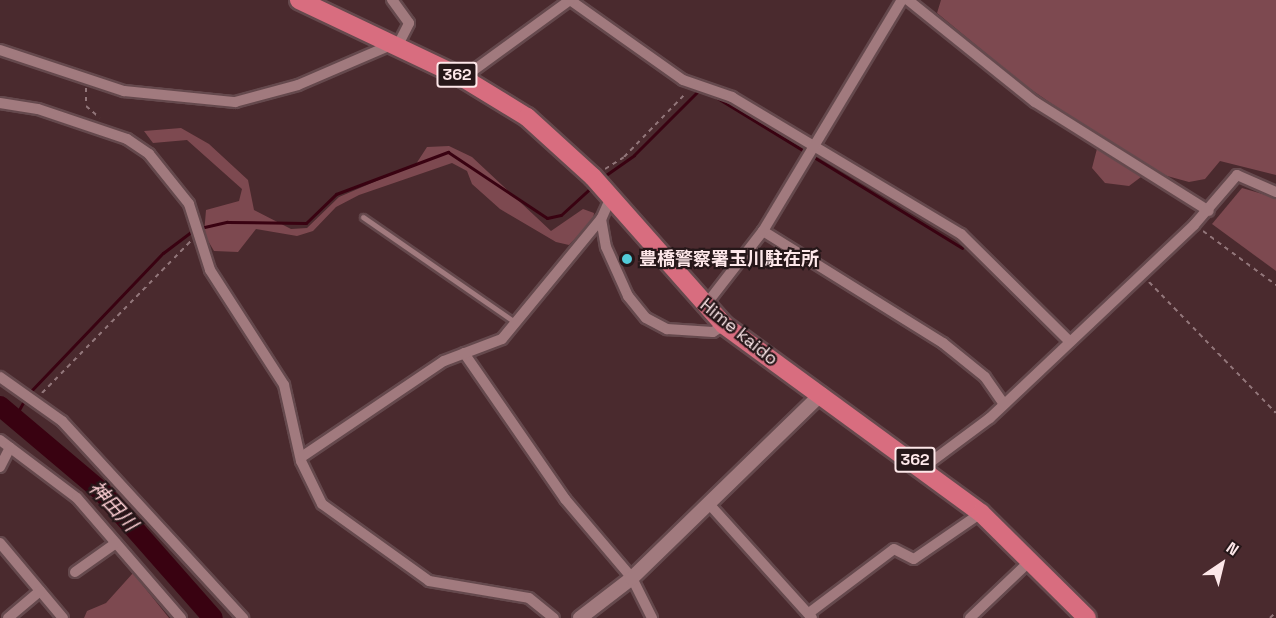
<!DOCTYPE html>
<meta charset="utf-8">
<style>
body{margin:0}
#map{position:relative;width:1276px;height:618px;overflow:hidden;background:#4a2a2e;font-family:"Space Grotesk","Noto Sans JP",sans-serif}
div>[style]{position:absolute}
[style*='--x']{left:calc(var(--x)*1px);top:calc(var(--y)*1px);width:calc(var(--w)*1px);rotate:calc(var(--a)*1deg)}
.green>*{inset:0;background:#7d4950}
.stream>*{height:3px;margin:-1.5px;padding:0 1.5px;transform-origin:1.5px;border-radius:1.5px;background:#390211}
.river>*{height:20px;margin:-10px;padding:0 10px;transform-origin:10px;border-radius:10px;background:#390211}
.path>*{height:2px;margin-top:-1px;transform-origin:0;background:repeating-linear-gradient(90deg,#92767a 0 4.5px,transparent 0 9px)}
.roads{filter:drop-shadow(2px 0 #65494d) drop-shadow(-2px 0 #65494d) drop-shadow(0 2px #65494d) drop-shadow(0 -2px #65494d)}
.service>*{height:5px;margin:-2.5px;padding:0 2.5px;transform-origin:2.5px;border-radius:2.5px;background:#a17a7e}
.minor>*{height:10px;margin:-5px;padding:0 5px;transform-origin:5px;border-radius:5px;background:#a17a7e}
.tertiary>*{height:14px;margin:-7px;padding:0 7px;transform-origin:7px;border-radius:7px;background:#a17a7e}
.trunk>*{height:18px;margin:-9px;padding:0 9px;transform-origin:9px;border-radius:9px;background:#d86d7f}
.dots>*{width:16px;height:16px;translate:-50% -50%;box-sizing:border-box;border:3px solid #261719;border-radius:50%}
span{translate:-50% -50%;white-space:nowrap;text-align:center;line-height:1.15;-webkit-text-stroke:4.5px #261719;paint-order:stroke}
.shield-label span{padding:2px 4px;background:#261719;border:2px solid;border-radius:4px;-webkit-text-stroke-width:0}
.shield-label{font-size:16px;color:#fde7e9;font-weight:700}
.poi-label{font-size:18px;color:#fde7e9;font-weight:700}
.left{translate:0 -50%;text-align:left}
.street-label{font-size:18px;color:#fde7e9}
.water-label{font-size:20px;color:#fecfd4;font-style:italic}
.north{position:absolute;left:1192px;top:534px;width:60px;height:60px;-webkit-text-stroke:4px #261719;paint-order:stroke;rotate:35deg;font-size:16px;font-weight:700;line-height:24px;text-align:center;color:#fde7e9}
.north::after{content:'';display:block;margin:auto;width:21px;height:27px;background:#fde7e9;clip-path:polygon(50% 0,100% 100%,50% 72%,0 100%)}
</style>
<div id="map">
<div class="green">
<div style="clip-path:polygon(941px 0,1276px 0,1276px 175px,1220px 161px,1205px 179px,1189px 182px,1149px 171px,1129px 186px,1105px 183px,1092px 168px,1100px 137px,1023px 84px,937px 13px)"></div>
<div style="clip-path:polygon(181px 128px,209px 144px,248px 180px,254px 210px,291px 229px,307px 228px,339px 197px,416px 164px,427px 147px,449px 146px,472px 157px,551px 231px,583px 209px,594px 213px,593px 220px,569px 245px,556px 242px,500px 209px,472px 184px,467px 171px,452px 163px,359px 195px,336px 207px,313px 231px,297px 236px,256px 229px,238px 252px,214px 251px,204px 234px,206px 210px,239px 201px,242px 189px,187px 140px,153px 143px,144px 131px)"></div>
<div style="clip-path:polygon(1242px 188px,1276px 198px,1276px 271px,1212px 224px)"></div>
<div style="clip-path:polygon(133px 573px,169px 618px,84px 618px,87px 611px,106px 603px)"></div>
</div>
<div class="stream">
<div style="--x:714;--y:96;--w:291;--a:31.5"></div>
<div style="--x:603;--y:177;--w:38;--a:-35"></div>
<div style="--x:634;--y:155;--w:92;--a:-45"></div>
<div style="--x:200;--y:228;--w:28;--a:-13"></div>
<div style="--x:227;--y:222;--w:79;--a:0.7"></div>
<div style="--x:306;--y:223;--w:42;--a:-44"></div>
<div style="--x:336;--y:194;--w:120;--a:-20.6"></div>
<div style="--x:448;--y:152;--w:119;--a:33.7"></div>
<div style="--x:547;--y:218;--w:14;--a:-12"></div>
<div style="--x:561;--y:215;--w:45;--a:-42.3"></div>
<div style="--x:29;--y:393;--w:194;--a:-46.3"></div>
<div style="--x:163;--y:253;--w:39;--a:-37"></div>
<div style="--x:15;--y:417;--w:21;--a:-61"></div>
</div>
<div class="river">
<div style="--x:0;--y:406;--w:132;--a:40.1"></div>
<div style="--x:101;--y:491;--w:169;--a:48.6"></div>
</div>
<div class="path">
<div style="--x:86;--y:88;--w:18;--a:90"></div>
<div style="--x:86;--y:106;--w:18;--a:41"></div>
<div style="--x:605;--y:169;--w:22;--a:-32"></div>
<div style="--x:624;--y:157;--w:89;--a:-45.9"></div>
<div style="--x:1203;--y:231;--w:91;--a:36.5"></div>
<div style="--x:1149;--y:282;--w:182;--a:45.9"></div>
<div style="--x:42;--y:393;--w:213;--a:-45.6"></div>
<div style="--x:1270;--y:618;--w:8;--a:-45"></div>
</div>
<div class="roads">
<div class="service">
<div style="--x:363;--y:217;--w:186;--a:34.7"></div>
</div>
<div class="minor">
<div style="--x:570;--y:0;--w:138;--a:35.3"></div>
<div style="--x:683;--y:80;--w:52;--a:19.1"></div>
<div style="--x:732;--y:97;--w:267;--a:30.9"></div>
<div style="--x:961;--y:234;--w:153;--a:44.7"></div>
<div style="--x:908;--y:0;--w:163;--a:38.8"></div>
<div style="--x:1035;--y:102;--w:205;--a:32.1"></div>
<div style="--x:0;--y:50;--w:131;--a:18.3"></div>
<div style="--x:124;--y:91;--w:112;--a:5.7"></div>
<div style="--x:235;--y:102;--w:65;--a:-15.1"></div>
<div style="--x:298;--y:85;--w:111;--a:-23.3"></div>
<div style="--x:400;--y:41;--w:20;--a:-63"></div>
<div style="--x:409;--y:23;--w:29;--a:-126"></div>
<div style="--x:463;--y:78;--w:132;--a:-36.1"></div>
<div style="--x:0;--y:103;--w:38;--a:9"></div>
<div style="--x:38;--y:109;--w:94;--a:18.6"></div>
<div style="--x:127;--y:139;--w:27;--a:34"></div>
<div style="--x:149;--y:154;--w:64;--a:51.3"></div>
<div style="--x:189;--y:204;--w:69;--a:72.3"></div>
<div style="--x:210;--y:270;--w:137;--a:57.2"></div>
<div style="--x:284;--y:385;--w:78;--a:77.4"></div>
<div style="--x:301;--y:461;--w:48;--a:64"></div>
<div style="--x:322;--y:504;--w:132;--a:35.7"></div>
<div style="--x:429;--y:581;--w:101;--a:9.6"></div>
<div style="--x:529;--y:598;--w:32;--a:39"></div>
<div style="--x:611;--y:197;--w:24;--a:114"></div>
<div style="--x:601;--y:219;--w:28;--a:80"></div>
<div style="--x:606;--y:247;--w:54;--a:65.8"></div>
<div style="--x:628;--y:296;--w:28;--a:51"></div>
<div style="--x:646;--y:318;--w:24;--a:28"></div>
<div style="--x:667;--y:329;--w:46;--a:3.7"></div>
<div style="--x:713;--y:332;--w:13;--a:-32"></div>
<div style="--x:763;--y:231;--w:212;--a:31.9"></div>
<div style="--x:943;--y:343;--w:54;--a:39"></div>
<div style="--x:985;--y:377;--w:33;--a:55"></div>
<div style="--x:704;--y:307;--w:96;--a:-52.2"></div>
<div style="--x:763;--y:231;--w:270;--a:-59"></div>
<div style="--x:464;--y:353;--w:178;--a:55.3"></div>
<div style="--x:565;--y:499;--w:104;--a:49.7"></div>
<div style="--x:632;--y:578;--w:45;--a:63.4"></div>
<div style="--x:0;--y:377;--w:76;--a:35.4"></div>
<div style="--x:62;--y:421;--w:268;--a:47.4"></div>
<div style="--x:0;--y:440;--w:96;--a:37"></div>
<div style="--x:77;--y:498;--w:159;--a:49.1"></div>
<div style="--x:303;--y:456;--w:170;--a:-34"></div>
<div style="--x:444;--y:361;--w:62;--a:-20.8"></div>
<div style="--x:502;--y:339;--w:156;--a:-50.5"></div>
<div style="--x:0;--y:467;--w:22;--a:-63"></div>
<div style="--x:924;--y:467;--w:82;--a:-36.6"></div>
<div style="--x:990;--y:418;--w:281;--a:-43.4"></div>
<div style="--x:1194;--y:225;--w:66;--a:-49.3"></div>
<div style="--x:1237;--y:175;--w:43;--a:23.6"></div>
<div style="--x:710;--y:505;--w:152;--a:47.9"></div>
<div style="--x:0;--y:543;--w:98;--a:50"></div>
<div style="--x:75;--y:572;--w:50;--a:-35.3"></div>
<div style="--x:809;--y:613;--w:106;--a:-37"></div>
<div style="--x:894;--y:549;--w:22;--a:27"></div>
<div style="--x:914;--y:559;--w:81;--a:-34.5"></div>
<div style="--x:8;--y:618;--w:42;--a:-40.2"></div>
<div style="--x:970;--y:618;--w:84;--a:-43.6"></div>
</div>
<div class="tertiary">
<div style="--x:580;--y:618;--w:66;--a:-37.6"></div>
<div style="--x:632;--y:578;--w:264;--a:-44.2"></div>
</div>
<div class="trunk">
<div style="--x:299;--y:0;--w:182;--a:25.4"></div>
<div style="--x:463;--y:78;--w:75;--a:31.4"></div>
<div style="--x:527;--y:117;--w:89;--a:42.3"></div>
<div style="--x:593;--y:177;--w:198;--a:48.5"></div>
<div style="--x:724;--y:325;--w:318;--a:36.2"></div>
<div style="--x:981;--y:513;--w:149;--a:44.7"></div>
</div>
</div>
<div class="dots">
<div style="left:627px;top:259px;background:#52cbd8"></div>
</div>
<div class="shield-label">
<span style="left:457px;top:75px">362</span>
<span style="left:915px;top:460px">362</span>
</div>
<div class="poi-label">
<span class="left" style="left:639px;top:259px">豊橋警察署玉川駐在所</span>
</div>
<div class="street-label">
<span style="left:739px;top:332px;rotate:39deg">Hime kaido</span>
</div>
<div class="water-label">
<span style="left:113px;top:506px;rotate:47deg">神田川</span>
</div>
<div class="north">N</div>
</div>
